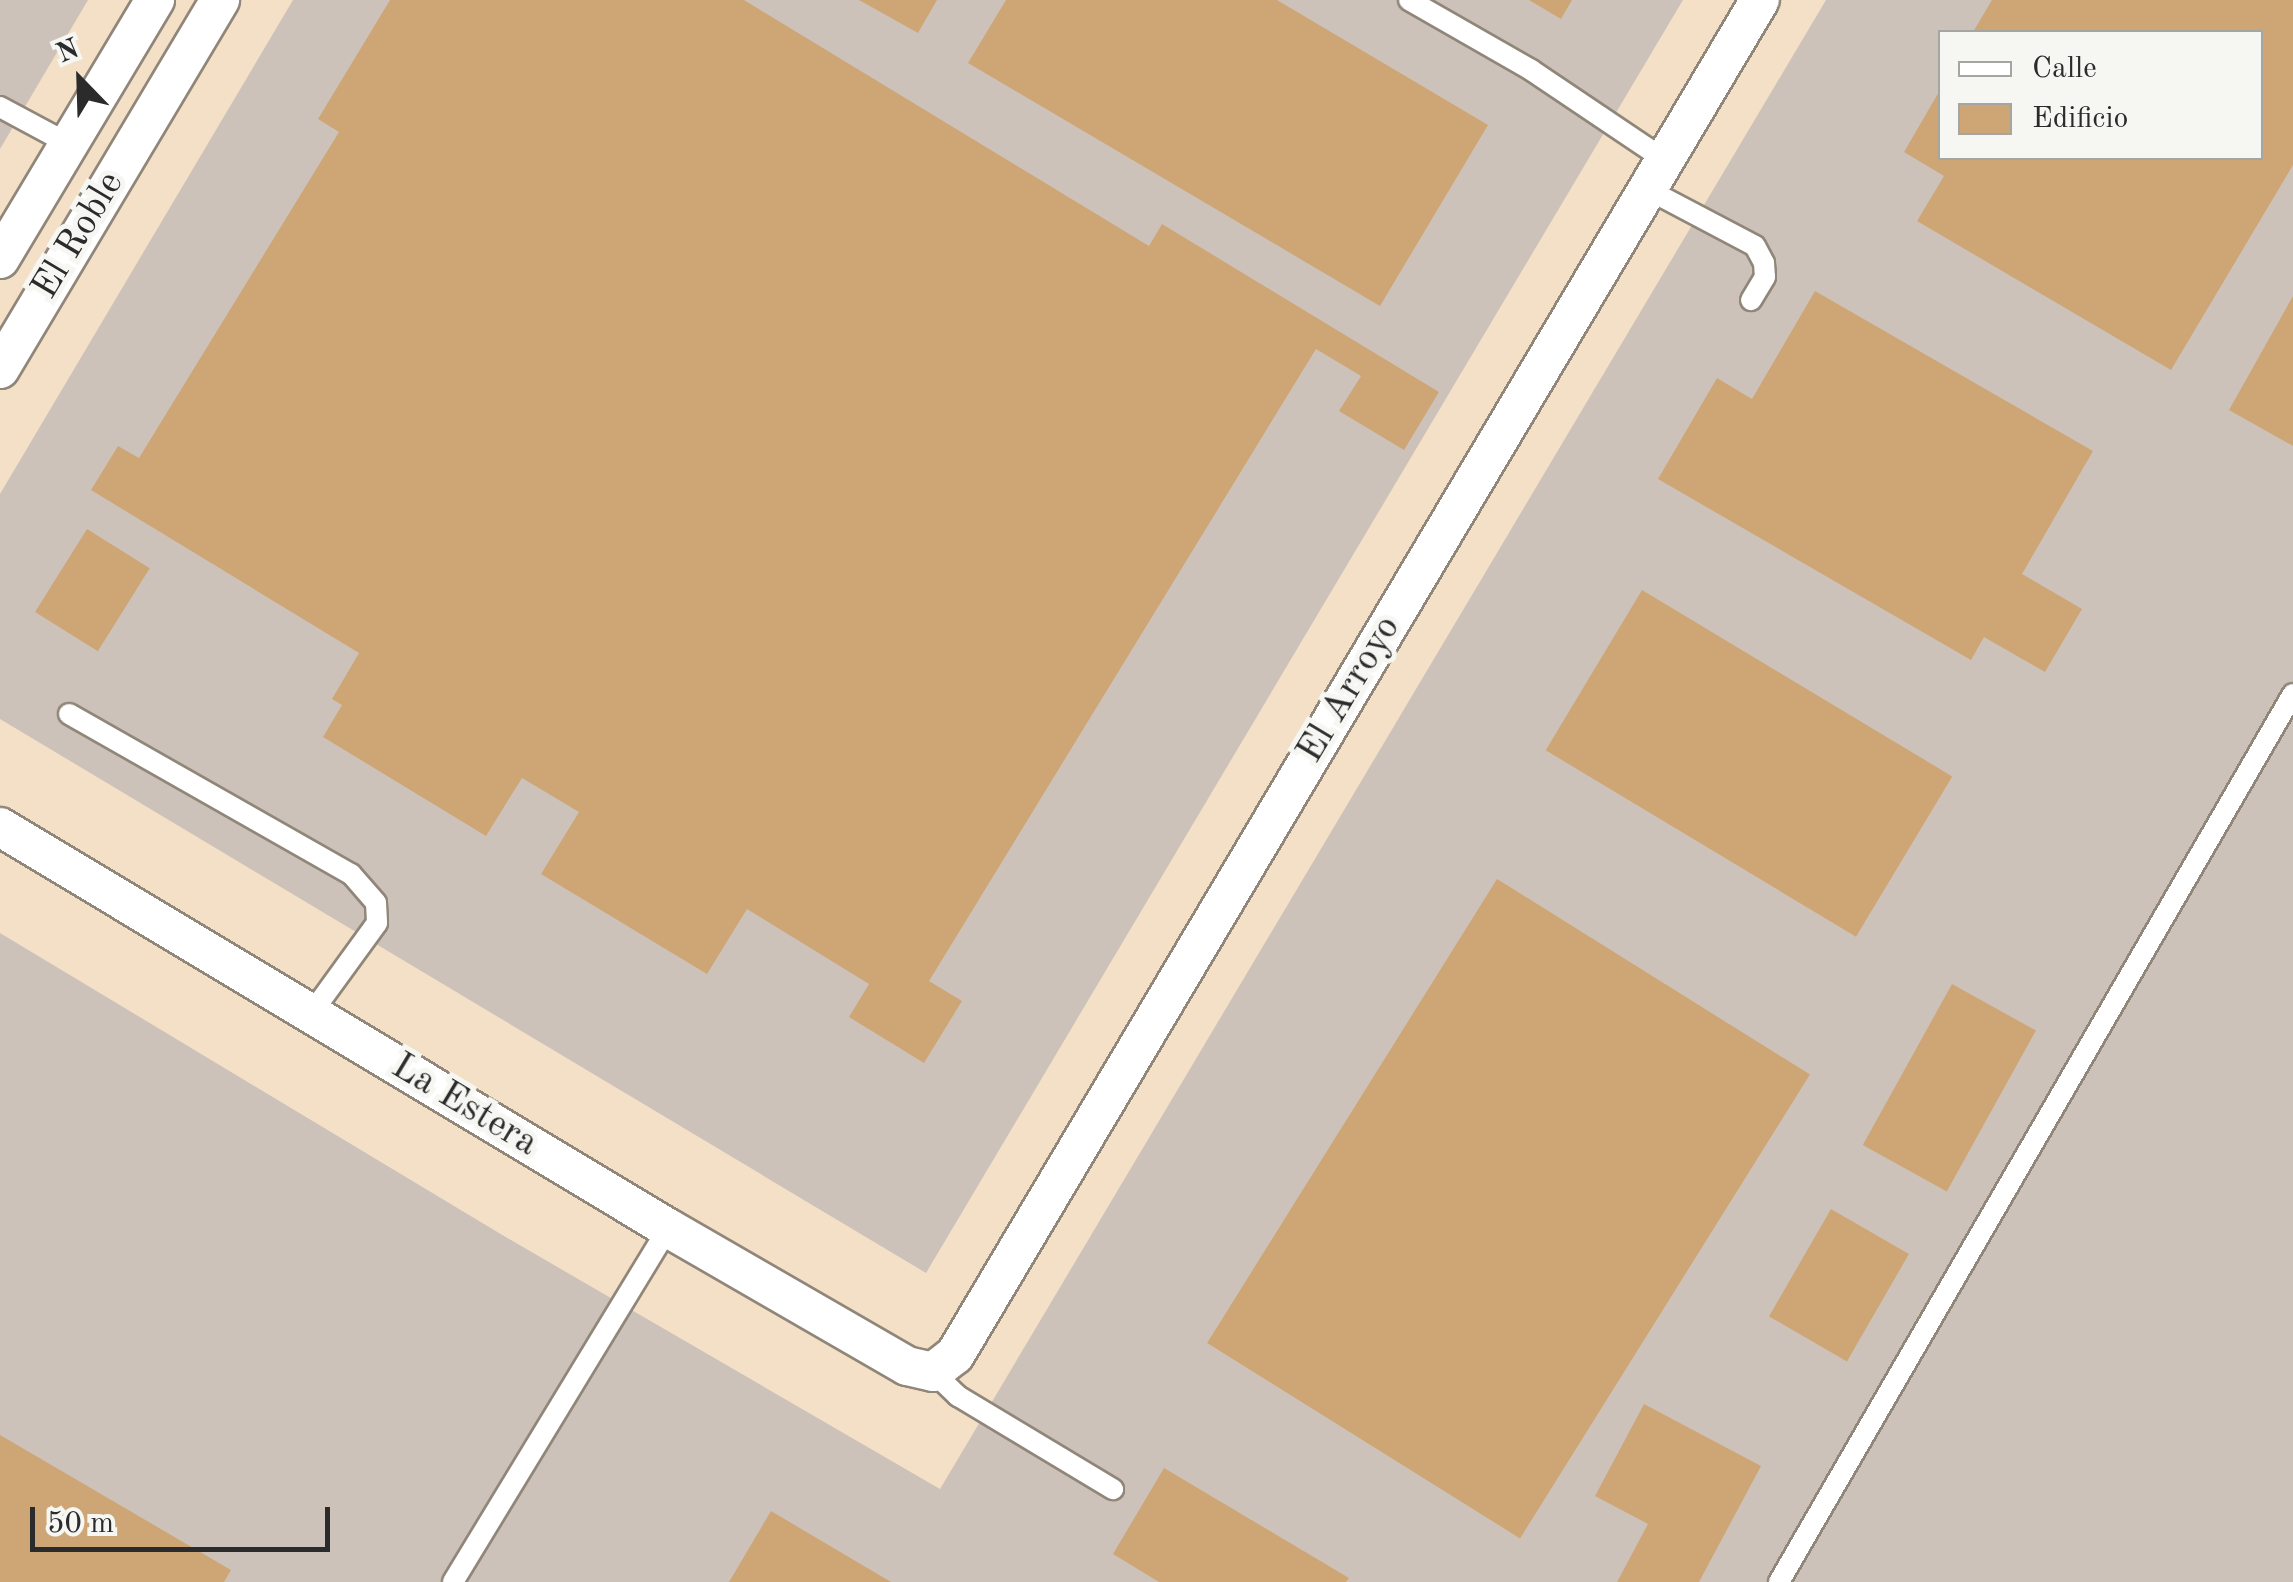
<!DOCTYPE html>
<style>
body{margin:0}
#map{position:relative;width:2293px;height:1582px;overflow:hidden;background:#f4e0c7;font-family:"Old Standard TT",serif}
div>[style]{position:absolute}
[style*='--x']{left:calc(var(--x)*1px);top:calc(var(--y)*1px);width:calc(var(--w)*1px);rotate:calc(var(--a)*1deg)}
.industrial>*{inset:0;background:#cdc2b9}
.building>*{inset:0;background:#cea676;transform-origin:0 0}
.roads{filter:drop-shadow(2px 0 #908679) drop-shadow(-2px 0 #908679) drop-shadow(0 2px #908679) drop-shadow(0 -2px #908679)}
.lane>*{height:20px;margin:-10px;padding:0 10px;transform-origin:10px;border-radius:10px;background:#fff}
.street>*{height:38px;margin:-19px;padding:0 19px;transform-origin:19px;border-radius:19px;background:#fff}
span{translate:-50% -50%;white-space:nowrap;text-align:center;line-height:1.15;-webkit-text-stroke:10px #f6f6f2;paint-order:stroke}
.street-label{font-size:38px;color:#2b2b2b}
.legend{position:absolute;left:1938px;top:30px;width:325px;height:130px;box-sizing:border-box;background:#f6f6f2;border:2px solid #a5a5a2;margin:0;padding:12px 18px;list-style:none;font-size:30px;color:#2b2b2b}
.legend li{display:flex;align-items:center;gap:20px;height:50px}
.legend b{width:50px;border:2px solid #a5a5a2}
.north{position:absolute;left:30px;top:30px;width:100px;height:100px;-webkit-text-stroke:8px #f6f6f2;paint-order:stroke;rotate:337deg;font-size:28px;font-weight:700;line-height:40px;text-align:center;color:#2b2b2b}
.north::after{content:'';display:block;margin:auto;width:35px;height:45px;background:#2b2b2b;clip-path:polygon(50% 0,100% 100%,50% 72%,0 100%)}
.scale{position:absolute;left:30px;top:1507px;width:300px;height:45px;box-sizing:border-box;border:5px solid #2b2b2b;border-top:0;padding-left:12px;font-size:30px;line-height:35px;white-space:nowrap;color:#2b2b2b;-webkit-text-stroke:8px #f6f6f2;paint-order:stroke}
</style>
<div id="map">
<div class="industrial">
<div style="clip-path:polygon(0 0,88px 0,0 149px)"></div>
<div style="clip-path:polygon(293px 0,1683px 0,926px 1273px,0 719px,0 494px)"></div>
<div style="clip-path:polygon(evenodd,1826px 0,2293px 0,2293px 1582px,0 1582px,0 933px,504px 1236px,940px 1489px,1826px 0,1940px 32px,2260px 32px,2260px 158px,1940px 158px,1940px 32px)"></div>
</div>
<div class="building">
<div style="clip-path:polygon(390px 0,744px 0,1149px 246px,1162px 224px,1439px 392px,1404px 450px,1339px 411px,1361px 376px,1316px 349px,929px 981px,962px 1001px,924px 1063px,849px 1017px,869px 984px,747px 909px,707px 974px,541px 874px,579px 812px,522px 778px,486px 836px,323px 737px,342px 705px,332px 699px,359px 653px,91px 490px,118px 446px,139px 458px,339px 132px,318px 119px)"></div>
<div style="clip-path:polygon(859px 0,937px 0,918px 33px)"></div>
<div style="clip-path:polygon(1006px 0,1277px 0,1488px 125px,1380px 306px,968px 63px)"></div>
<div style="clip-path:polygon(1529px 0,1572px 0,1561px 19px)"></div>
<div style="clip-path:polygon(1992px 0,2293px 0,2293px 165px,2171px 370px,1917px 221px,1944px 176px,1904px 152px,1940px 90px,1940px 158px,2260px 158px,2260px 32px,1973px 32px)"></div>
<div style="clip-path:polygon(1815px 291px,2093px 451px,2022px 574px,2082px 609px,2045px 672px,1984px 637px,1971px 660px,1658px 479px,1717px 378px,1752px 399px)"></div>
<div style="clip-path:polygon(2293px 296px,2293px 446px,2229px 410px)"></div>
<div style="left:87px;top:529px;width:74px;height:98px;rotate:32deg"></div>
<div style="left:1642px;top:590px;width:362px;height:187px;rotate:31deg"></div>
<div style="left:1497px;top:879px;width:369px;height:547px;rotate:32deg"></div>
<div style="left:1952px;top:984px;width:96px;height:184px;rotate:29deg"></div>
<div style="left:1831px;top:1209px;width:90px;height:124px;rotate:30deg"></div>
<div style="clip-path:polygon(1644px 1404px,1761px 1466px,1699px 1582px,1617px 1582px,1648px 1524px,1595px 1496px)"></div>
<div style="clip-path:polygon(0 1435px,231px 1570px,224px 1582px,0 1582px)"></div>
<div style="clip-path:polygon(1164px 1468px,1349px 1578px,1346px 1582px,1159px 1582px,1113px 1554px)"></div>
<div style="clip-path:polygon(771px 1511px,891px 1582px,729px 1582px)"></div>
</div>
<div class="roads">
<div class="lane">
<div style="--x:1409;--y:0;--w:141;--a:29.8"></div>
<div style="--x:1531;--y:70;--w:161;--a:33.9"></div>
<div style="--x:0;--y:107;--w:78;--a:28.2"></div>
<div style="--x:1647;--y:189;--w:122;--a:27.8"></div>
<div style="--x:1755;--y:246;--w:19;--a:62"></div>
<div style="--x:1764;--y:263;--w:14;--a:86"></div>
<div style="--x:1765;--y:277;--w:27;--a:121"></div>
<div style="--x:69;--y:714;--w:324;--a:29.6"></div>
<div style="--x:351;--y:874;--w:38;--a:49"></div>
<div style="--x:376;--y:903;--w:20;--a:87"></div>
<div style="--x:377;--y:923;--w:112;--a:126"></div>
<div style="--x:933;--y:1372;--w:35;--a:44"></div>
<div style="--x:958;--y:1396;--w:181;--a:31"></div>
<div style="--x:453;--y:1582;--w:414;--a:-58.7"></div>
<div style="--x:1779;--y:1582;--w:1026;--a:-59.94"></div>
</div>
<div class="street">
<div style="--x:0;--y:259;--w:302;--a:-59.1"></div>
<div style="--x:0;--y:369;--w:430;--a:-59.2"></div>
<div style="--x:0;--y:827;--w:779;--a:30.98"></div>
<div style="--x:668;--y:1228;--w:276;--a:30"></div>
<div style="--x:907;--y:1366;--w:27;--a:13"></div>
<div style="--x:933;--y:1372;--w:28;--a:-38"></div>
<div style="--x:955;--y:1355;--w:1576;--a:-59.29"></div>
</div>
</div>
<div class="street-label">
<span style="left:79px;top:236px;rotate:-59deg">El Roble</span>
<span style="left:1350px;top:690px;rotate:-59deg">El Arroyo</span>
<span style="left:464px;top:1106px;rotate:31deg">La Estera</span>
</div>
<ul class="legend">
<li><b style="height:12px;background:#fff"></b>Calle</li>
<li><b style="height:28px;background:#cea676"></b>Edificio</li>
</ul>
<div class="north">N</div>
<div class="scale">50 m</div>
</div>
